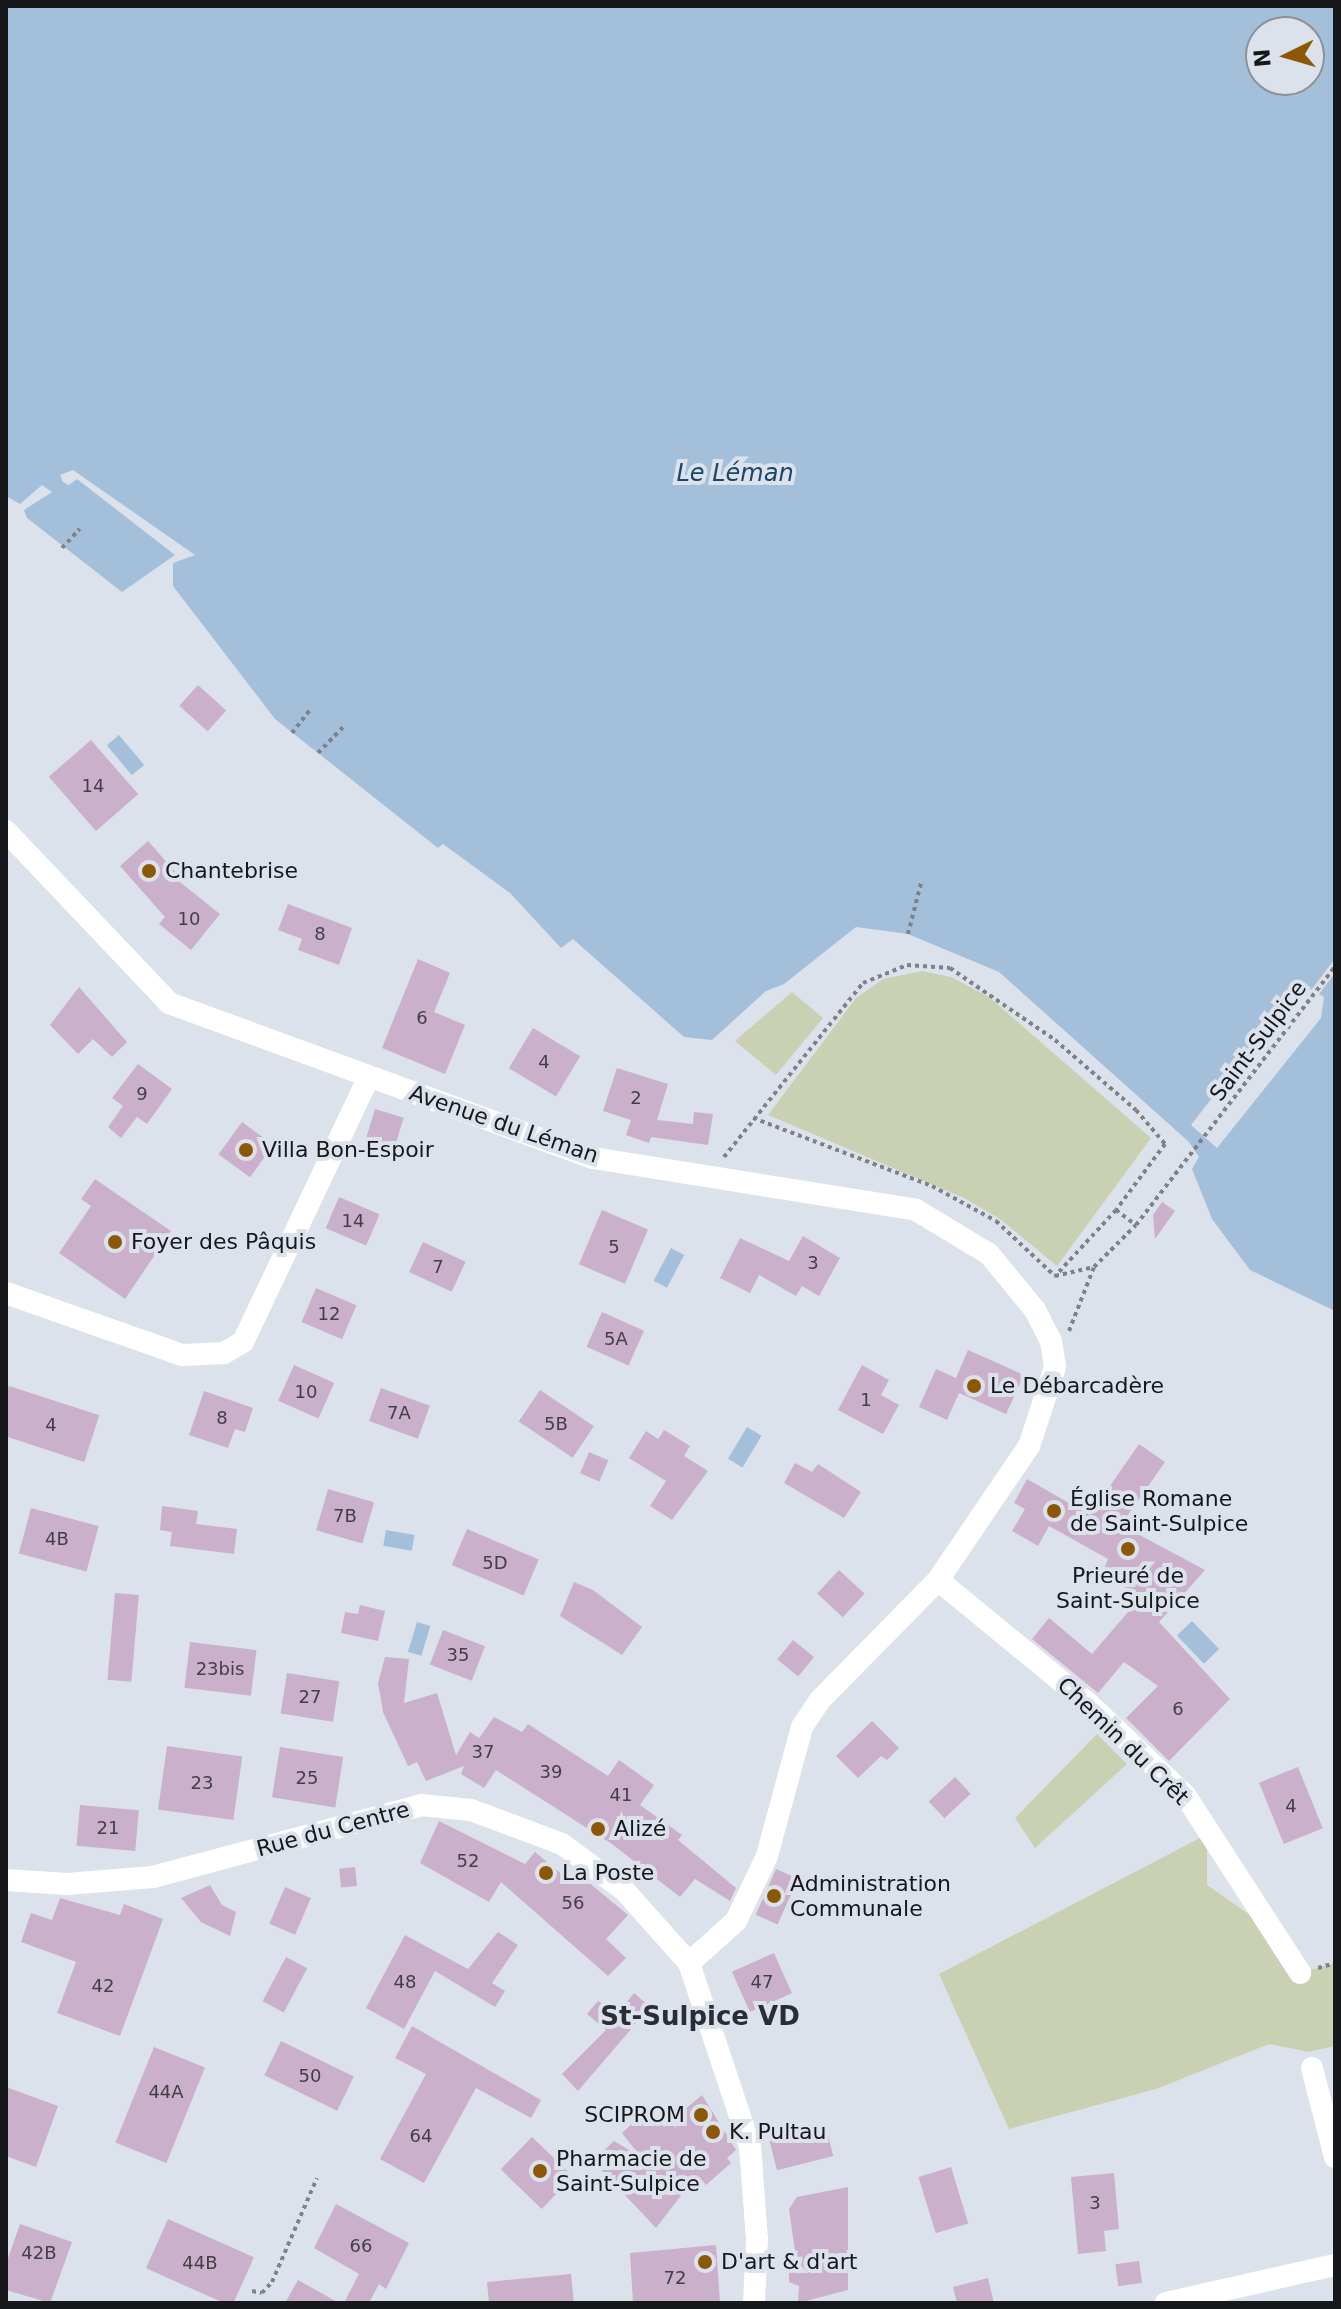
<!DOCTYPE html>
<meta charset="utf-8">
<style>
body{margin:0}
#map{position:relative;width:1341px;height:2309px;overflow:hidden;background:#dce2eb;font-family:"DejaVu Sans",sans-serif}
div>[style]{position:absolute}
[style*='--x']{left:calc(var(--x)*1px);top:calc(var(--y)*1px);width:calc(var(--w)*1px);rotate:calc(var(--a)*1deg)}
.green>*{inset:0;background:#c9d1b2}
.water>*{inset:0;background:#a4bfd9;transform-origin:0 0}
.building>*{inset:0;background:#cab0ca;transform-origin:0 0}
.path>*{height:4px;margin-top:-2px;transform-origin:0;background:repeating-linear-gradient(90deg,#7e8288 0 4px,transparent 0 8px)}
.minor>*{height:22px;margin:-11px;padding:0 11px;transform-origin:11px;border-radius:11px;background:#fff}
.dots>*{width:22px;height:22px;translate:-50% -50%;box-sizing:border-box;border:4px solid #dce2eb;border-radius:50%}
span{translate:-50% -50%;white-space:nowrap;text-align:center;line-height:1.15;-webkit-text-stroke:8px #dce2eb;paint-order:stroke}
.number-label{font-size:18px;color:#433e47}
.number-label span{-webkit-text-stroke-width:0}
.poi-label{font-size:22px;color:#16181b}
.left{translate:0 -50%;text-align:left}
.right{translate:-100% -50%;text-align:right}
.street-label{font-size:22px;color:#16181b}
.water-label{font-size:24px;color:#1c466a;font-style:italic}
.quarter-label{font-size:26px;color:#292e35;font-weight:700}
.frame{position:absolute;inset:0;border:8px solid #16181b;pointer-events:none}
.north{position:absolute;left:1245px;top:16px;width:80px;height:80px;box-sizing:border-box;background:#dce2eb;border:2px solid #8d9198;border-radius:50%;rotate:265deg;font-size:22px;font-weight:700;line-height:32px;text-align:center;color:#16181b}
.north::after{content:'';display:block;margin:auto;width:28px;height:36px;background:#8c5807;clip-path:polygon(50% 0,100% 100%,50% 72%,0 100%)}
</style>
<div id="map">
<div class="green">
<div style="clip-path:polygon(922px 971px,951px 977px,989px 997px,1151px 1138px,1057px 1266px,1000px 1219px,964px 1198px,768px 1115px,856px 998px,883px 979px)"></div>
<div style="clip-path:polygon(792px 992px,823px 1018px,776px 1075px,735px 1041px)"></div>
<div style="clip-path:polygon(1097px 1734px,1127px 1764px,1035px 1848px,1015px 1818px)"></div>
<div style="clip-path:polygon(1200px 1838px,1207px 1848px,1207px 1885px,1253px 1917px,1300px 1973px,1335px 1963px,1335px 2046px,1309px 2052px,1269px 2044px,1156px 2089px,1009px 2129px,939px 1974px)"></div>
</div>
<div class="water">
<div style="clip-path:polygon(evenodd,6px 6px,1335px 6px,1334px 960px,1312px 989px,1294px 992px,1191px 1125px,1217px 1148px,1321px 1018px,1324px 997px,1319px 994px,1335px 973px,1335px 1311px,1250px 1270px,1212px 1219px,1192px 1169px,1199px 1157px,1189px 1142px,999px 972px,908px 934px,856px 927px,784px 984px,766px 991px,712px 1040px,684px 1037px,573px 939px,561px 948px,510px 893px,443px 844px,438px 848px,275px 719px,173px 586px,173px 563px,195px 555px,73px 470px,60px 475px,63px 482px,69px 485px,77px 479px,175px 555px,122px 592px,27px 518px,24px 510px,52px 492px,42px 485px,20px 504px,6px 496px,6px 6px,1261px 32px,1309px 32px,1309px 80px,1261px 80px,1261px 32px)"></div>
<div style="left:119px;top:735px;width:39px;height:16px;rotate:50deg"></div>
<div style="left:671px;top:1248px;width:15px;height:37px;rotate:28deg"></div>
<div style="left:747px;top:1427px;width:17px;height:37px;rotate:31deg"></div>
<div style="left:386px;top:1530px;width:29px;height:16px;rotate:10deg"></div>
<div style="left:1192px;top:1621px;width:39px;height:21px;rotate:46deg"></div>
<div style="left:417px;top:1622px;width:14px;height:31px;rotate:17deg"></div>
</div>
<div class="building">
<div style="left:198px;top:685px;width:38px;height:28px;rotate:42deg"></div>
<div style="left:91px;top:740px;width:72px;height:56px;rotate:49deg"></div>
<div style="clip-path:polygon(148px 841px,178px 875px,175px 878px,220px 914px,191px 950px,159px 924px,165px 917px,120px 866px)"></div>
<div style="clip-path:polygon(288px 904px,352px 928px,339px 965px,298px 950px,302px 939px,278px 930px)"></div>
<div style="clip-path:polygon(418px 959px,450px 973px,434px 1012px,465px 1025px,445px 1074px,382px 1048px)"></div>
<div style="clip-path:polygon(79px 987px,127px 1042px,112px 1057px,93px 1039px,78px 1054px,50px 1025px)"></div>
<div style="left:533px;top:1028px;width:55px;height:47px;rotate:31deg"></div>
<div style="clip-path:polygon(138px 1064px,172px 1089px,147px 1124px,137px 1117px,121px 1138px,108px 1127px,123px 1106px,112px 1098px)"></div>
<div style="clip-path:polygon(617px 1068px,668px 1084px,657px 1120px,693px 1124px,694px 1112px,713px 1114px,708px 1145px,651px 1137px,649px 1143px,626px 1135px,631px 1120px,603px 1111px)"></div>
<div style="left:375px;top:1109px;width:30px;height:39px;rotate:17deg"></div>
<div style="left:242px;top:1122px;width:39px;height:40px;rotate:36deg"></div>
<div style="clip-path:polygon(95px 1179px,171px 1231px,125px 1299px,59px 1253px,91px 1206px,81px 1199px)"></div>
<div style="left:339px;top:1197px;width:44px;height:34px;rotate:23deg"></div>
<div style="clip-path:polygon(1162px 1202px,1175px 1211px,1155px 1239px,1153px 1215px)"></div>
<div style="left:602px;top:1210px;width:50px;height:59px;rotate:23deg"></div>
<div style="clip-path:polygon(803px 1236px,840px 1258px,819px 1296px,802px 1286px,796px 1296px,759px 1275px,750px 1293px,720px 1278px,740px 1238px,789px 1261px)"></div>
<div style="left:423px;top:1242px;width:47px;height:33px;rotate:25deg"></div>
<div style="left:316px;top:1288px;width:44px;height:37px;rotate:23deg"></div>
<div style="left:602px;top:1312px;width:46px;height:38px;rotate:24deg"></div>
<div style="clip-path:polygon(968px 1350px,1024px 1375px,1006px 1414px,959px 1393px,947px 1420px,919px 1407px,936px 1369px,956px 1378px)"></div>
<div style="left:294px;top:1365px;width:44px;height:39px;rotate:24deg"></div>
<div style="clip-path:polygon(862px 1365px,889px 1380px,881px 1395px,899px 1405px,883px 1434px,838px 1410px)"></div>
<div style="left:9px;top:1386px;width:95px;height:49px;rotate:18deg"></div>
<div style="left:381px;top:1388px;width:52px;height:35px;rotate:20deg"></div>
<div style="left:540px;top:1390px;width:65px;height:38px;rotate:34deg"></div>
<div style="clip-path:polygon(204px 1391px,253px 1408px,245px 1432px,235px 1429px,228px 1448px,189px 1435px)"></div>
<div style="clip-path:polygon(664px 1430px,690px 1446px,684px 1456px,708px 1471px,672px 1520px,650px 1506px,666px 1481px,629px 1458px,646px 1431px,658px 1439px)"></div>
<div style="clip-path:polygon(1139px 1444px,1165px 1462px,1121px 1525px,1205px 1570px,1159px 1622px,1230px 1699px,1169px 1761px,1126px 1718px,1158px 1686px,1124px 1662px,1098px 1693px,1032px 1639px,1049px 1618px,1092px 1654px,1140px 1598px,1103px 1572px,1108px 1559px,1049px 1526px,1038px 1546px,1012px 1531px,1025px 1509px,1014px 1503px,1027px 1479px,1090px 1515px)"></div>
<div style="left:589px;top:1452px;width:21px;height:23px;rotate:23deg"></div>
<div style="clip-path:polygon(795px 1463px,812px 1472px,818px 1464px,861px 1492px,844px 1518px,784px 1483px)"></div>
<div style="left:328px;top:1489px;width:48px;height:43px;rotate:16deg"></div>
<div style="clip-path:polygon(162px 1506px,198px 1511px,196px 1524px,237px 1529px,234px 1554px,170px 1546px,172px 1532px,160px 1530px)"></div>
<div style="left:31px;top:1508px;width:70px;height:47px;rotate:15deg"></div>
<div style="left:467px;top:1529px;width:78px;height:39px;rotate:23deg"></div>
<div style="left:839px;top:1570px;width:35px;height:32px;rotate:43deg"></div>
<div style="clip-path:polygon(574px 1582px,593px 1590px,642px 1627px,622px 1655px,560px 1616px)"></div>
<div style="left:115px;top:1593px;width:24px;height:87px;rotate:5deg"></div>
<div style="clip-path:polygon(360px 1605px,385px 1611px,378px 1641px,341px 1633px,345px 1612px,358px 1614px)"></div>
<div style="left:443px;top:1630px;width:45px;height:37px;rotate:21deg"></div>
<div style="left:793px;top:1640px;width:27px;height:25px;rotate:39deg"></div>
<div style="left:190px;top:1642px;width:67px;height:46px;rotate:7deg"></div>
<div style="clip-path:polygon(385px 1657px,409px 1659px,404px 1703px,437px 1693px,456px 1755px,470px 1732px,479px 1738px,494px 1717px,522px 1732px,528px 1724px,608px 1776px,619px 1760px,654px 1785px,640px 1805px,682px 1835px,678px 1840px,736px 1888px,730px 1901px,695px 1879px,680px 1897px,612px 1844px,496px 1770px,484px 1788px,461px 1774px,464px 1766px,426px 1781px,417px 1762px,408px 1766px,383px 1712px,378px 1683px)"></div>
<div style="left:287px;top:1673px;width:53px;height:41px;rotate:9deg"></div>
<div style="clip-path:polygon(872px 1721px,899px 1748px,887px 1760px,881px 1756px,858px 1778px,836px 1756px)"></div>
<div style="left:167px;top:1746px;width:76px;height:64px;rotate:8deg"></div>
<div style="left:280px;top:1747px;width:64px;height:51px;rotate:9deg"></div>
<div style="left:1298px;top:1767px;width:66px;height:42px;rotate:68deg"></div>
<div style="left:955px;top:1777px;width:23px;height:36px;rotate:47deg"></div>
<div style="left:80px;top:1805px;width:59px;height:41px;rotate:5deg"></div>
<div style="clip-path:polygon(439px 1821px,525px 1864px,535px 1852px,569px 1880px,576px 1872px,628px 1915px,606px 1939px,626px 1958px,608px 1976px,501px 1882px,489px 1902px,420px 1863px)"></div>
<div style="left:355px;top:1867px;width:19px;height:16px;rotate:84deg"></div>
<div style="left:776px;top:1869px;width:24px;height:50px;rotate:24deg"></div>
<div style="clip-path:polygon(210px 1885px,222px 1905px,236px 1912px,230px 1936px,201px 1922px,181px 1898px)"></div>
<div style="left:285px;top:1887px;width:28px;height:40px;rotate:23deg"></div>
<div style="clip-path:polygon(60px 1898px,120px 1915px,124px 1904px,163px 1919px,120px 2036px,57px 2013px,76px 1962px,21px 1942px,31px 1913px,52px 1920px)"></div>
<div style="clip-path:polygon(498px 1932px,518px 1945px,492px 1983px,505px 1991px,495px 2007px,435px 1971px,404px 2029px,366px 2008px,405px 1935px,468px 1969px)"></div>
<div style="left:774px;top:1953px;width:44px;height:46px;rotate:66deg"></div>
<div style="left:286px;top:1957px;width:24px;height:50px;rotate:28deg"></div>
<div style="clip-path:polygon(634px 1993px,650px 2007px,578px 2091px,562px 2074px,606px 2030px,587px 2014px,598px 2001px,618px 2014px)"></div>
<div style="clip-path:polygon(412px 2026px,541px 2100px,531px 2118px,476px 2088px,424px 2183px,380px 2159px,426px 2074px,395px 2058px)"></div>
<div style="left:281px;top:2041px;width:81px;height:38px;rotate:26deg"></div>
<div style="left:154px;top:2047px;width:55px;height:103px;rotate:22deg"></div>
<div style="clip-path:polygon(6px 2087px,58px 2106px,36px 2167px,6px 2156px)"></div>
<div style="clip-path:polygon(702px 2095px,736px 2150px,727px 2158px,731px 2163px,706px 2185px,702px 2180px,686px 2189px,656px 2228px,593px 2161px,614px 2141px,641px 2157px,622px 2133px,648px 2109px,664px 2127px)"></div>
<div style="left:826px;top:2127px;width:30px;height:58px;rotate:76deg"></div>
<div style="left:532px;top:2137px;width:57px;height:45px;rotate:44deg"></div>
<div style="left:951px;top:2167px;width:59px;height:34px;rotate:73deg"></div>
<div style="clip-path:polygon(1114px 2173px,1119px 2229px,1104px 2231px,1106px 2251px,1078px 2254px,1071px 2177px)"></div>
<div style="clip-path:polygon(848px 2187px,848px 2290px,798px 2303px,799px 2286px,789px 2282px,789px 2260px,796px 2258px,789px 2209px,797px 2197px)"></div>
<div style="clip-path:polygon(336px 2204px,409px 2243px,386px 2289px,379px 2284px,369px 2303px,344px 2303px,359px 2274px,314px 2248px)"></div>
<div style="left:168px;top:2219px;width:94px;height:54px;rotate:24deg"></div>
<div style="clip-path:polygon(20px 2224px,72px 2242px,50px 2303px,6px 2290px,6px 2264px)"></div>
<div style="clip-path:polygon(716px 2245px,720px 2303px,633px 2303px,630px 2253px)"></div>
<div style="left:1139px;top:2261px;width:22px;height:24px;rotate:82deg"></div>
<div style="clip-path:polygon(571px 2274px,574px 2303px,489px 2303px,487px 2282px)"></div>
<div style="clip-path:polygon(988px 2278px,994px 2303px,957px 2303px,953px 2287px)"></div>
<div style="clip-path:polygon(298px 2280px,339px 2303px,285px 2303px)"></div>
</div>
<div class="path">
<div style="--x:62;--y:548;--w:26;--a:-47"></div>
<div style="--x:292;--y:733;--w:31;--a:-52"></div>
<div style="--x:318;--y:753;--w:36;--a:-46"></div>
<div style="--x:908;--y:934;--w:53;--a:-75.7"></div>
<div style="--x:753;--y:1118;--w:191;--a:20.8"></div>
<div style="--x:932;--y:1186;--w:73;--a:28.7"></div>
<div style="--x:996;--y:1221;--w:81;--a:43"></div>
<div style="--x:1055;--y:1276;--w:40;--a:-13"></div>
<div style="--x:724;--y:1157;--w:223;--a:-51.4"></div>
<div style="--x:863;--y:983;--w:48;--a:-22.2"></div>
<div style="--x:907;--y:965;--w:43;--a:4"></div>
<div style="--x:950;--y:968;--w:127;--a:34.4"></div>
<div style="--x:1055;--y:1040;--w:107;--a:40.8"></div>
<div style="--x:1136;--y:1110;--w:45;--a:49.5"></div>
<div style="--x:1165;--y:1144;--w:82;--a:126.6"></div>
<div style="--x:1116;--y:1210;--w:90;--a:132.7"></div>
<div style="--x:1116;--y:1210;--w:25;--a:37"></div>
<div style="--x:1069;--y:1331;--w:69;--a:-68.7"></div>
<div style="--x:1094;--y:1267;--w:59;--a:-45"></div>
<div style="--x:1136;--y:1225;--w:326;--a:-52.4"></div>
<div style="--x:1318;--y:1968;--w:18;--a:-16"></div>
<div style="--x:252;--y:2291;--w:10;--a:11"></div>
<div style="--x:262;--y:2293;--w:15;--a:-48"></div>
<div style="--x:272;--y:2282;--w:113;--a:-66.6"></div>
</div>
<div class="minor">
<div style="--x:6;--y:831;--w:237;--a:46.5"></div>
<div style="--x:169;--y:1003;--w:451;--a:20.1"></div>
<div style="--x:593;--y:1158;--w:327;--a:9.1"></div>
<div style="--x:916;--y:1210;--w:85;--a:31.1"></div>
<div style="--x:989;--y:1254;--w:72;--a:50.6"></div>
<div style="--x:1035;--y:1310;--w:35;--a:63"></div>
<div style="--x:1051;--y:1341;--w:26;--a:81"></div>
<div style="--x:1055;--y:1367;--w:83;--a:108.2"></div>
<div style="--x:1029;--y:1446;--w:162;--a:124.2"></div>
<div style="--x:938;--y:1580;--w:168;--a:134.5"></div>
<div style="--x:820;--y:1700;--w:32;--a:124"></div>
<div style="--x:802;--y:1727;--w:134;--a:105.2"></div>
<div style="--x:767;--y:1856;--w:72;--a:115.5"></div>
<div style="--x:736;--y:1921;--w:63;--a:138.2"></div>
<div style="--x:6;--y:1293;--w:187;--a:19.4"></div>
<div style="--x:182;--y:1355;--w:42;--a:-2.7"></div>
<div style="--x:224;--y:1353;--w:22;--a:-30"></div>
<div style="--x:243;--y:1342;--w:293;--a:-64.6"></div>
<div style="--x:938;--y:1580;--w:195;--a:39.4"></div>
<div style="--x:1089;--y:1704;--w:132;--a:43.5"></div>
<div style="--x:1185;--y:1795;--w:212;--a:57.1"></div>
<div style="--x:6;--y:1880;--w:61;--a:3.8"></div>
<div style="--x:67;--y:1884;--w:86;--a:-4.7"></div>
<div style="--x:153;--y:1877;--w:278;--a:-15"></div>
<div style="--x:421;--y:1805;--w:50;--a:5.7"></div>
<div style="--x:471;--y:1810;--w:97;--a:20.5"></div>
<div style="--x:562;--y:1844;--w:77;--a:36.6"></div>
<div style="--x:624;--y:1890;--w:98;--a:48.3"></div>
<div style="--x:689;--y:1963;--w:193;--a:71.6"></div>
<div style="--x:750;--y:2146;--w:93;--a:85.7"></div>
<div style="--x:757;--y:2239;--w:64;--a:92.7"></div>
<div style="--x:1312;--y:2068;--w:92;--a:75.5"></div>
<div style="--x:1166;--y:2303;--w:173;--a:-12.7"></div>
</div>
<div class="dots">
<div style="left:149px;top:871px;background:#8c5807"></div>
<div style="left:246px;top:1150px;background:#8c5807"></div>
<div style="left:115px;top:1242px;background:#8c5807"></div>
<div style="left:974px;top:1386px;background:#8c5807"></div>
<div style="left:1054px;top:1511px;background:#8c5807"></div>
<div style="left:1128px;top:1549px;background:#8c5807"></div>
<div style="left:598px;top:1829px;background:#8c5807"></div>
<div style="left:546px;top:1873px;background:#8c5807"></div>
<div style="left:774px;top:1896px;background:#8c5807"></div>
<div style="left:701px;top:2115px;background:#8c5807"></div>
<div style="left:713px;top:2132px;background:#8c5807"></div>
<div style="left:540px;top:2171px;background:#8c5807"></div>
<div style="left:705px;top:2262px;background:#8c5807"></div>
</div>
<div class="number-label">
<span style="left:93px;top:786px">14</span>
<span style="left:189px;top:919px">10</span>
<span style="left:320px;top:934px">8</span>
<span style="left:422px;top:1018px">6</span>
<span style="left:544px;top:1062px">4</span>
<span style="left:142px;top:1094px">9</span>
<span style="left:636px;top:1098px">2</span>
<span style="left:353px;top:1221px">14</span>
<span style="left:614px;top:1247px">5</span>
<span style="left:813px;top:1263px">3</span>
<span style="left:438px;top:1267px">7</span>
<span style="left:329px;top:1314px">12</span>
<span style="left:616px;top:1339px">5A</span>
<span style="left:306px;top:1392px">10</span>
<span style="left:866px;top:1400px">1</span>
<span style="left:399px;top:1413px">7A</span>
<span style="left:222px;top:1418px">8</span>
<span style="left:556px;top:1424px">5B</span>
<span style="left:51px;top:1425px">4</span>
<span style="left:345px;top:1516px">7B</span>
<span style="left:57px;top:1539px">4B</span>
<span style="left:495px;top:1563px">5D</span>
<span style="left:458px;top:1655px">35</span>
<span style="left:220px;top:1669px">23bis</span>
<span style="left:310px;top:1697px">27</span>
<span style="left:1178px;top:1709px">6</span>
<span style="left:483px;top:1752px">37</span>
<span style="left:551px;top:1772px">39</span>
<span style="left:307px;top:1778px">25</span>
<span style="left:202px;top:1783px">23</span>
<span style="left:621px;top:1795px">41</span>
<span style="left:1291px;top:1806px">4</span>
<span style="left:108px;top:1828px">21</span>
<span style="left:468px;top:1861px">52</span>
<span style="left:573px;top:1903px">56</span>
<span style="left:405px;top:1982px">48</span>
<span style="left:762px;top:1982px">47</span>
<span style="left:103px;top:1986px">42</span>
<span style="left:310px;top:2076px">50</span>
<span style="left:166px;top:2092px">44A</span>
<span style="left:421px;top:2136px">64</span>
<span style="left:1095px;top:2203px">3</span>
<span style="left:361px;top:2246px">66</span>
<span style="left:39px;top:2253px">42B</span>
<span style="left:200px;top:2263px">44B</span>
<span style="left:675px;top:2278px">72</span>
</div>
<div class="poi-label">
<span class="left" style="left:165px;top:871px">Chantebrise</span>
<span class="left" style="left:262px;top:1150px">Villa Bon-Espoir</span>
<span class="left" style="left:131px;top:1242px">Foyer des Pâquis</span>
<span class="left" style="left:990px;top:1386px">Le Débarcadère</span>
<span class="left" style="left:1070px;top:1511px">Église Romane<br>de Saint-Sulpice</span>
<span style="left:1128px;top:1588px">Prieuré de<br>Saint-Sulpice</span>
<span class="left" style="left:614px;top:1829px">Alizé</span>
<span class="left" style="left:562px;top:1873px">La Poste</span>
<span class="left" style="left:790px;top:1896px">Administration<br>Communale</span>
<span class="right" style="left:685px;top:2115px">SCIPROM</span>
<span class="left" style="left:729px;top:2132px">K. Pultau</span>
<span class="left" style="left:556px;top:2171px">Pharmacie de<br>Saint-Sulpice</span>
<span class="left" style="left:721px;top:2262px">D'art &amp; d'art</span>
</div>
<div class="street-label">
<span style="left:1258px;top:1041px;rotate:-53deg">Saint-Sulpice</span>
<span style="left:504px;top:1124px;rotate:19deg">Avenue du Léman</span>
<span style="left:1123px;top:1741px;rotate:44deg">Chemin du Crêt</span>
<span style="left:333px;top:1829px;rotate:-15deg">Rue du Centre</span>
</div>
<div class="water-label">
<span style="left:735px;top:474px">Le Léman</span>
</div>
<div class="quarter-label">
<span style="left:700px;top:2017px">St-Sulpice VD</span>
</div>
<div class="frame"></div>
<div class="north">N</div>
</div>
